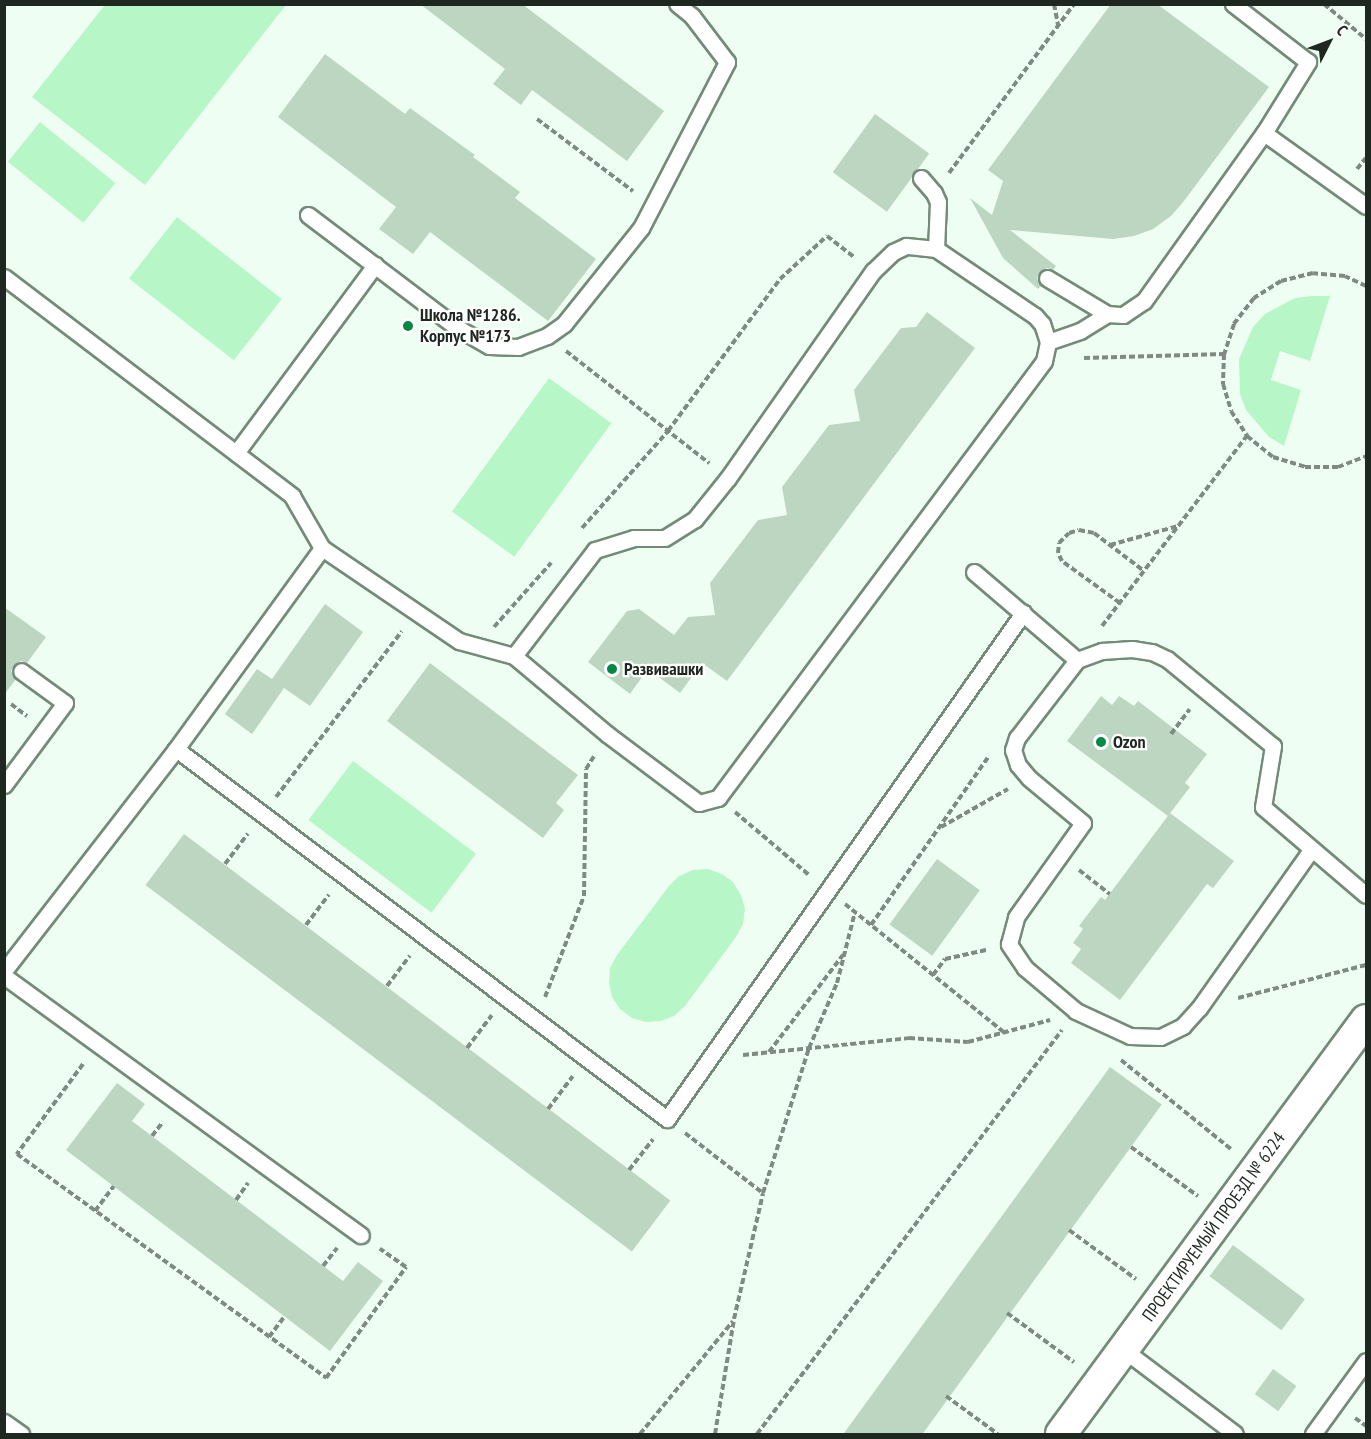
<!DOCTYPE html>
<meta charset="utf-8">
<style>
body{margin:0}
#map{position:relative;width:1371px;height:1439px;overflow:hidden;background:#effef2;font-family:"PT Sans Narrow",sans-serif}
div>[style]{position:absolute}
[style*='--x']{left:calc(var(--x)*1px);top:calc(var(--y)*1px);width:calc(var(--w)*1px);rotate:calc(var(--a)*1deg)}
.green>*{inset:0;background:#b7f7c7;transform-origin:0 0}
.building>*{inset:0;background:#bdd6c2;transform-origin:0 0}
.path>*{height:4px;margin-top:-2px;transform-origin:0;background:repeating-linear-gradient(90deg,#7f8b82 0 6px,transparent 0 9px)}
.roads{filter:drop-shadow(2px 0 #738b78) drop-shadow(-2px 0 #738b78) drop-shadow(0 2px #738b78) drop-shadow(0 -2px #738b78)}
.lane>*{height:15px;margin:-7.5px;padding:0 7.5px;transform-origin:7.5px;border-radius:7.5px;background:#fff}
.street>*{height:30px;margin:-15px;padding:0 15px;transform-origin:15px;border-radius:15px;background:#fff}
.dots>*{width:16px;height:16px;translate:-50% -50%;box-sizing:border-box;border:3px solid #fff;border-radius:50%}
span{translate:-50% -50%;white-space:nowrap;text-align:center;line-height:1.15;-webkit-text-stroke:4.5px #fff;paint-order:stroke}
.poi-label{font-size:18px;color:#1e2720;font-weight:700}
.left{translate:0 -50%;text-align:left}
.street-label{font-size:18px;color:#1e2720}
.frame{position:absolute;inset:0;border:6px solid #1e2720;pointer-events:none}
.north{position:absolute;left:1299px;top:12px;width:60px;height:60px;-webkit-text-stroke:4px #fff;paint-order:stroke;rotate:48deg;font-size:16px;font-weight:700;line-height:24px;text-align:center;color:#1e2720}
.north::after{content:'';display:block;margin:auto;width:21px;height:27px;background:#1e2720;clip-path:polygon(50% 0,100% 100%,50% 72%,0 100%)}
</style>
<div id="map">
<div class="green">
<div style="clip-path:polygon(105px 5px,286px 5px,145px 185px,32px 97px)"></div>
<div style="left:40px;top:122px;width:97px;height:51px;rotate:39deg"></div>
<div style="left:177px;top:217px;width:133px;height:78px;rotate:38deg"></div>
<div style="clip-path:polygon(1312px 296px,1330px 296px,1310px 361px,1280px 351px,1271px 380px,1301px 390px,1284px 446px,1269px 437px,1246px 410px,1240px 394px,1239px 359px,1253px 327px,1265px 314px,1295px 298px)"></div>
<div style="left:549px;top:378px;width:77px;height:165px;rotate:36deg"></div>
<div style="left:353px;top:761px;width:154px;height:74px;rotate:37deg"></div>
<div style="clip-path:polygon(708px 869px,722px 874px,733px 882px,741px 895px,745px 909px,743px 924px,736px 937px,685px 1006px,674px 1016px,661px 1021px,646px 1022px,632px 1018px,620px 1009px,612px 997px,609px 983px,610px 968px,617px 955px,669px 886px,679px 876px,693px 870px)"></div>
</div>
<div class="building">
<div style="clip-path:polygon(420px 4px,522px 4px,664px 111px,627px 161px,532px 90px,521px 105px,493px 84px,505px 69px)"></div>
<div style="clip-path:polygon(1111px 4px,1157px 4px,1269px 87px,1184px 201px,1171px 216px,1153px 229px,1134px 236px,1113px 239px,1010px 230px,1056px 266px,1053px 270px,1047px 268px,1039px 273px,1037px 278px,1041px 286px,1038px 289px,1003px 258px,970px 198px,992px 215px,1003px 181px,988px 170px)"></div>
<div style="clip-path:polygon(325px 54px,405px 114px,410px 108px,475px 155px,473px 157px,520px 192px,515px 198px,596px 259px,548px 321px,430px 232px,413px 254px,379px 229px,396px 207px,278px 117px)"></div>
<div style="left:875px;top:114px;width:67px;height:72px;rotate:36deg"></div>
<div style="clip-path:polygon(927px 312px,975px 348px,727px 681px,702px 663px,680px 693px,648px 669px,630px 694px,588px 662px,627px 611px,639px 609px,674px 635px,688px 617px,715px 615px,710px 583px,758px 520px,787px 515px,782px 487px,829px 425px,860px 421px,854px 390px,901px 328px,916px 327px)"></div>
<div style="clip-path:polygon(325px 604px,363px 632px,310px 706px,284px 688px,252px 734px,225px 714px,257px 669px,272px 679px)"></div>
<div style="clip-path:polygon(4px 607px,46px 637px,27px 663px,21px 661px,14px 665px,11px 671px,16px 679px,4px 695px)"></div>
<div style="clip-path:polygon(430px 663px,578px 775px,556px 803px,564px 810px,543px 838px,387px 721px)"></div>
<div style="clip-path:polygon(1101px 696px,1112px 705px,1119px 696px,1134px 706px,1138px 701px,1207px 754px,1185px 783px,1190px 787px,1168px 816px,1067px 741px)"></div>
<div style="clip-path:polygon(1170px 813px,1234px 861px,1213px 888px,1207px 884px,1120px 1000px,1071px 963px,1081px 949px,1073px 943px,1083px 929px,1079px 926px,1101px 897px,1105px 900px)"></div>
<div style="left:184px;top:834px;width:609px;height:64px;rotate:37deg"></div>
<div style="left:937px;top:859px;width:53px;height:81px;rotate:36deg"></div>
<div style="left:1110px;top:1067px;width:64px;height:457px;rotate:36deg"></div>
<div style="clip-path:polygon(117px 1083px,145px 1104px,132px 1121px,343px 1281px,358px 1262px,383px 1281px,330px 1351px,66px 1150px)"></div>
<div style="left:1233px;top:1245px;width:90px;height:39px;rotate:37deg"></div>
<div style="left:1273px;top:1369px;width:29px;height:31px;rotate:36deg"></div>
</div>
<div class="path">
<div style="--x:1054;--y:4;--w:21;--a:79"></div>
<div style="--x:1324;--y:4;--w:55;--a:39.8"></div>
<div style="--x:537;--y:119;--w:120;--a:36.9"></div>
<div style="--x:1357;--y:169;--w:14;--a:-51"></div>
<div style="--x:949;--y:173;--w:210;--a:-53.5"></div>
<div style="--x:1366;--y:286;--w:23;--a:-155"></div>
<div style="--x:1345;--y:276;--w:32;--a:-175"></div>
<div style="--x:1313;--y:273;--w:33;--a:166"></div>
<div style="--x:1281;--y:281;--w:32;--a:148"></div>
<div style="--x:1254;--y:298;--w:33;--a:128"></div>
<div style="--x:1234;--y:324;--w:32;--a:108"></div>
<div style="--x:1224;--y:354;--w:30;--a:92"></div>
<div style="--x:1223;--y:384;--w:28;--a:73"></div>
<div style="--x:1231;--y:411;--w:30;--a:57"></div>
<div style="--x:1247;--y:436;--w:33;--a:39"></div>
<div style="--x:1273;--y:457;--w:34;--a:17"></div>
<div style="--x:1305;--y:467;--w:33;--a:0"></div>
<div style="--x:1338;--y:467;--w:30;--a:-21"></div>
<div style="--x:566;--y:351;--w:182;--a:38.1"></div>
<div style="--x:1084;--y:358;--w:140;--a:-1.6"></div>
<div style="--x:582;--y:528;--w:130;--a:-48.4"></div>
<div style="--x:668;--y:431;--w:189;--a:-53.6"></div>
<div style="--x:780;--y:279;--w:64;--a:-42.5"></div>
<div style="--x:827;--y:236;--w:34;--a:38"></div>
<div style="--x:1110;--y:545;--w:71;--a:-15.6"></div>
<div style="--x:1120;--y:603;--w:72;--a:-144.1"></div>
<div style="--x:1062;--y:561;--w:9;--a:-117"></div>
<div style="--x:1058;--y:553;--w:10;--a:-84"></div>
<div style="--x:1059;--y:543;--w:14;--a:-45"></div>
<div style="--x:1069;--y:533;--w:10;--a:-17"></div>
<div style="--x:1079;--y:530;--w:15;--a:11"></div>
<div style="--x:1094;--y:533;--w:63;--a:37.2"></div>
<div style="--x:1102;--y:626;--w:239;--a:-52.7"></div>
<div style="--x:494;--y:627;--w:86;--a:-48.3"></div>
<div style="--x:11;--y:704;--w:20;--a:37"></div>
<div style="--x:1171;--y:734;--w:31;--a:-53"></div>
<div style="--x:276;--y:797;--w:208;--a:-52.8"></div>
<div style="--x:735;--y:812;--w:97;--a:40.4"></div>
<div style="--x:941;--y:827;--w:77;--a:-29.6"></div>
<div style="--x:225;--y:864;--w:38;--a:-53"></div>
<div style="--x:1079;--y:870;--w:39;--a:38"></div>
<div style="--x:845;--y:904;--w:207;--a:38.9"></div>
<div style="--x:306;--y:925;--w:38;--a:-53"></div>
<div style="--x:871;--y:925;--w:206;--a:-55.1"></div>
<div style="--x:933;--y:975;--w:20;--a:-53"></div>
<div style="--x:945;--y:959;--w:42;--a:-12.4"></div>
<div style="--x:387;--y:986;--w:38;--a:-53"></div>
<div style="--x:545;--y:997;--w:108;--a:-68.9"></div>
<div style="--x:584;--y:896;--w:127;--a:-89.1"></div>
<div style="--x:586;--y:769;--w:15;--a:-58"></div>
<div style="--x:1238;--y:998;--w:132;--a:-14.5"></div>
<div style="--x:467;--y:1048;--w:41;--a:-52.9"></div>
<div style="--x:769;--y:1052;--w:122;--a:-52.7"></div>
<div style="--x:743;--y:1055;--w:167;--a:-5.8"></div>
<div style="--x:909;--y:1038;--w:59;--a:3.9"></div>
<div style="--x:968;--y:1042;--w:85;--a:-15"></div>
<div style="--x:1121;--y:1060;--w:143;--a:39"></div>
<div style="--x:83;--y:1064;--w:112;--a:126.3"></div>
<div style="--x:17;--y:1154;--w:382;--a:35.9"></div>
<div style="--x:326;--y:1378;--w:137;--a:-54.2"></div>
<div style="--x:406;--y:1267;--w:32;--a:-145"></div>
<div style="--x:548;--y:1109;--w:41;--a:-52.9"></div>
<div style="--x:685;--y:1133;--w:98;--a:37.6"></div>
<div style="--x:152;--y:1136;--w:18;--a:-52"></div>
<div style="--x:1131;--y:1147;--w:83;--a:36.2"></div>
<div style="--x:629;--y:1170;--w:39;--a:-52"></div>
<div style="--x:236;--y:1200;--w:21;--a:-55"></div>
<div style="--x:95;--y:1211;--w:31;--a:-53"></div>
<div style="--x:1069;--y:1230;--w:83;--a:36.2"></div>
<div style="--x:323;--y:1266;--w:23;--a:-52"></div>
<div style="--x:1007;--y:1313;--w:83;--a:36.2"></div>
<div style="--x:269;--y:1337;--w:26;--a:-53"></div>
<div style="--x:946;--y:1396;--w:64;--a:36.2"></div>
<div style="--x:1355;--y:1418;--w:14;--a:36"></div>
<div style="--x:640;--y:1434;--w:146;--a:-50.5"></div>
<div style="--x:715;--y:1434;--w:117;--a:-80.6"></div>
<div style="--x:734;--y:1319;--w:129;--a:-77"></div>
<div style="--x:763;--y:1193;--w:152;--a:-72.4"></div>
<div style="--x:809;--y:1048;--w:71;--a:-66.7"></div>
<div style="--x:837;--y:983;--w:73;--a:-75.8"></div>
<div style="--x:757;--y:1434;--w:506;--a:-52.95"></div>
</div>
<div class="roads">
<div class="lane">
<div style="--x:1264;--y:133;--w:125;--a:35.6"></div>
<div style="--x:921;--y:178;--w:20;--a:49"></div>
<div style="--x:934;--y:193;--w:10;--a:66"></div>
<div style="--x:938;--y:202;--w:47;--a:92.4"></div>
<div style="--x:308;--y:215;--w:186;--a:37.1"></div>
<div style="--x:456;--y:327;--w:38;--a:30"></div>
<div style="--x:489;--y:346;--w:29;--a:2"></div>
<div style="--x:518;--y:347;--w:31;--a:-21"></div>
<div style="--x:547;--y:336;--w:21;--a:-35"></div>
<div style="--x:564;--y:324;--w:123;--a:-51.3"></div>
<div style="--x:641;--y:228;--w:187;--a:-62.6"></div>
<div style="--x:727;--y:62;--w:58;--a:-127.3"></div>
<div style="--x:692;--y:16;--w:19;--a:-141"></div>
<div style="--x:4;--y:277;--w:362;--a:37.2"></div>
<div style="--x:292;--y:496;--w:60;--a:60"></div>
<div style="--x:322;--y:548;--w:166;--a:34.2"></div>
<div style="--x:459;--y:641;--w:57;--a:15.3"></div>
<div style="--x:514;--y:656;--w:121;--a:40"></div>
<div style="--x:607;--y:734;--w:115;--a:36.9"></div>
<div style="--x:699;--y:803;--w:20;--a:-15"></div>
<div style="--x:718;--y:798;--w:545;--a:-53.28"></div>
<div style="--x:1044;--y:361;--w:19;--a:-78"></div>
<div style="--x:1048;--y:342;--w:19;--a:-108"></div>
<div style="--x:1042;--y:324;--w:11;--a:-131"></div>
<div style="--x:1035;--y:316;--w:120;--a:-145.9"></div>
<div style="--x:936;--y:249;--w:30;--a:-174"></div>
<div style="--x:906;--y:246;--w:14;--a:155"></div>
<div style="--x:893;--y:252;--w:28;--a:136"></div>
<div style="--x:873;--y:271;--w:253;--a:125"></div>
<div style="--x:728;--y:478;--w:53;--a:128.8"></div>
<div style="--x:695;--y:519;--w:36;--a:148"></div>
<div style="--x:664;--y:538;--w:30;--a:180"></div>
<div style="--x:634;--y:538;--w:41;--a:162.9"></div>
<div style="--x:595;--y:550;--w:133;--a:127.4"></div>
<div style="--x:1047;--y:278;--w:70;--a:31"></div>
<div style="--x:1048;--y:342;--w:34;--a:-19"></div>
<div style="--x:1080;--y:331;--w:32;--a:-32"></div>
<div style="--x:1107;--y:314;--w:16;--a:4"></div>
<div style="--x:1123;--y:315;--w:25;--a:-34"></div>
<div style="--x:1144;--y:301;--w:206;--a:-54.5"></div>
<div style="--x:1264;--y:133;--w:84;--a:-58.2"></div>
<div style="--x:1308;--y:62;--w:95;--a:-142.3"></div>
<div style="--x:236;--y:453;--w:234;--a:-53.5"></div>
<div style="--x:974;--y:572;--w:135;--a:40.5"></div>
<div style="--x:176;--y:749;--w:615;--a:37"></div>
<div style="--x:667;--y:1119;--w:619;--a:-54.87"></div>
<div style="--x:4;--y:785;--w:102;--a:-53.4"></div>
<div style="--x:65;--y:703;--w:54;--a:-144"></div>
<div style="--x:1311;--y:850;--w:194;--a:125.3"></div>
<div style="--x:1199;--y:1008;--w:24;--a:132"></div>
<div style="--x:1183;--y:1026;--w:25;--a:154"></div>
<div style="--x:1160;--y:1037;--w:30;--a:-178"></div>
<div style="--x:1130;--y:1036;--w:60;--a:-155.2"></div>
<div style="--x:1076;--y:1011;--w:67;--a:-139.9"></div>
<div style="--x:1025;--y:968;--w:29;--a:-124"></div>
<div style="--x:1009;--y:944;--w:28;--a:-75"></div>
<div style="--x:1016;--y:917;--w:115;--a:-54.5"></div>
<div style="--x:1083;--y:823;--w:70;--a:-140.2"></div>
<div style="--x:1029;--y:778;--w:17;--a:-130"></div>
<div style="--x:1018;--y:765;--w:16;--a:-108"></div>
<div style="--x:1013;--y:750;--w:13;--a:-72"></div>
<div style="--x:1017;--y:738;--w:98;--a:-52.4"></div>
<div style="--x:1077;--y:660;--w:27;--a:-20"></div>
<div style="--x:1102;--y:651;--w:30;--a:-4"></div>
<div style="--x:1132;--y:649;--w:20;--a:9"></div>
<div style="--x:1152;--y:652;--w:17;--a:25"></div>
<div style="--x:1167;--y:659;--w:137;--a:39.4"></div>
<div style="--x:1273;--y:746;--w:62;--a:99.3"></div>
<div style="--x:1263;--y:807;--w:135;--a:40.5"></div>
<div style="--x:4;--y:971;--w:281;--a:-52.2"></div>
<div style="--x:176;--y:749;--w:248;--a:-54"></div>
<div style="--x:4;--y:976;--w:441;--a:36"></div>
<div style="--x:1124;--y:1350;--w:139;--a:37.1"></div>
<div style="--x:4;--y:1422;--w:21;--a:35"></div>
<div style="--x:1313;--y:1434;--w:90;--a:-54"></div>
</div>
<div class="street">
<div style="--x:1061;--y:1434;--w:514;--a:-53.62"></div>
</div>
</div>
<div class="dots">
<div style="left:408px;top:326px;background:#038945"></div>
<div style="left:612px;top:669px;background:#038945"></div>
<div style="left:1101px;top:742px;background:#038945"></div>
</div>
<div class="poi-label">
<span class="left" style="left:420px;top:326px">Школа №1286.<br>Корпус №173</span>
<span class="left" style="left:624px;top:669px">Развивашки</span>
<span class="left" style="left:1113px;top:742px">Ozon</span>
</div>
<div class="street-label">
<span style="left:1214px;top:1227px;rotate:-54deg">ПРОЕКТИРУЕМЫЙ ПРОЕЗД № 6224</span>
</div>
<div class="frame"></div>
<div class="north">С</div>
</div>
